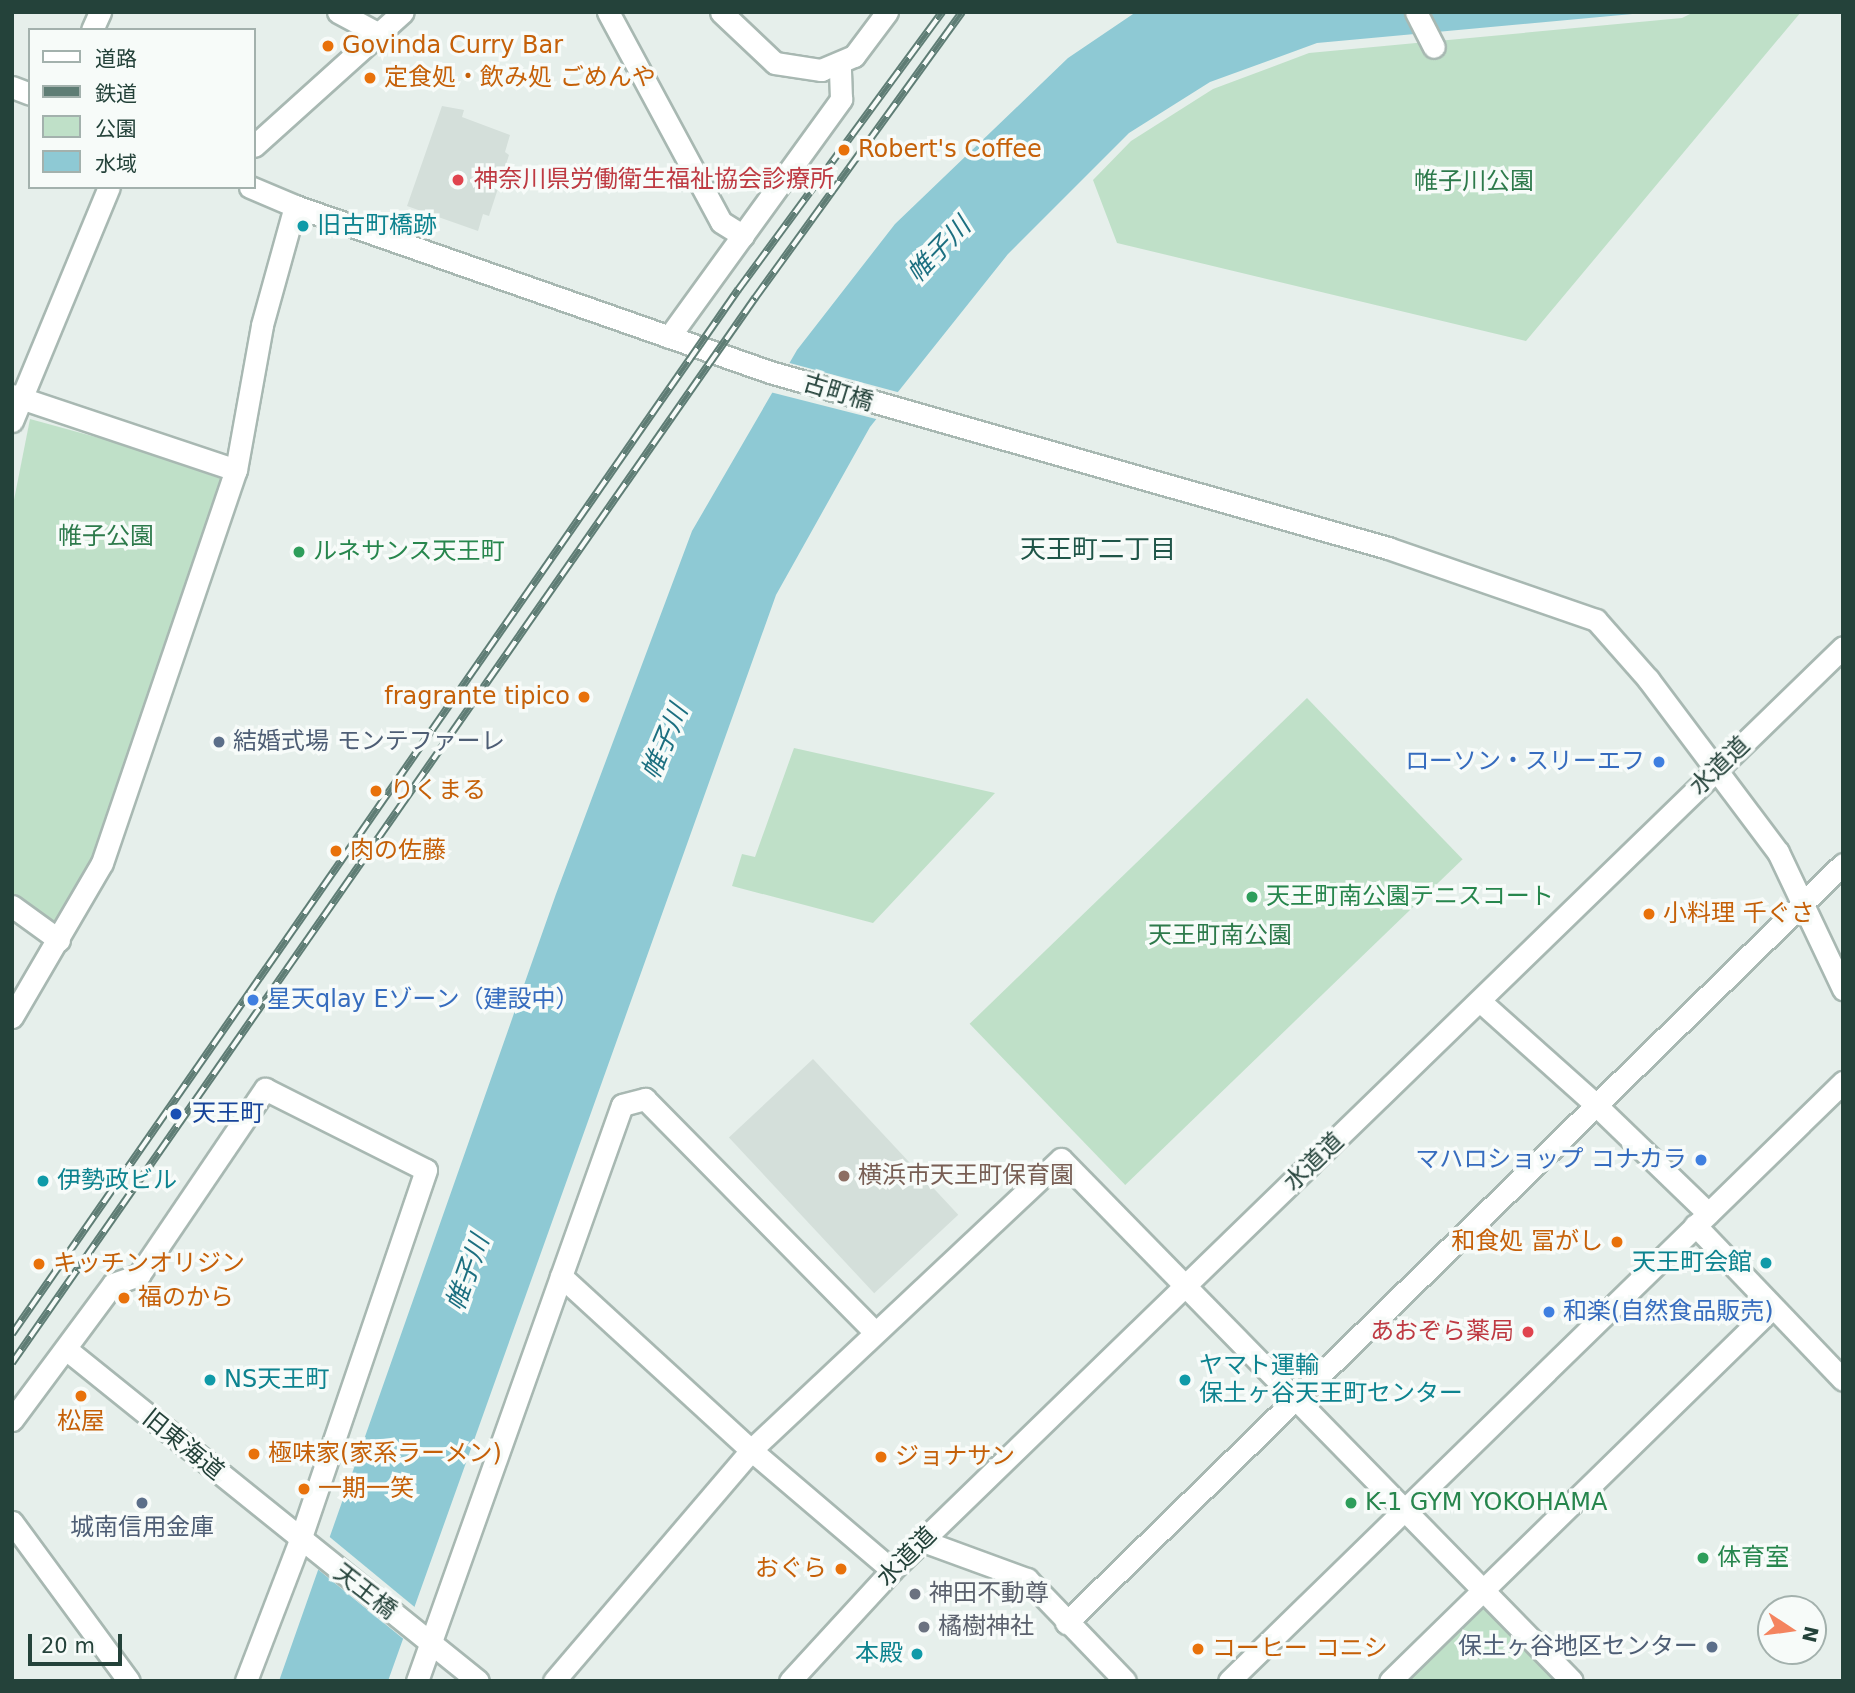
<!DOCTYPE html>
<meta charset="utf-8">
<style>
body{margin:0}
#map{position:relative;width:1855px;height:1693px;overflow:hidden;background:#e6efeb;font-family:"DejaVu Sans","Noto Sans JP",sans-serif}
div>[style]{position:absolute}
[style*='--x']{left:calc(var(--x)*1px);top:calc(var(--y)*1px);width:calc(var(--w)*1px);rotate:calc(var(--a)*1deg)}
.built>*{inset:0;background:#d4dfda;transform-origin:0 0}
.green>*{inset:0;background:#bfe0c8;transform-origin:0 0}
.water>*{inset:0;background:#8ec9d4}
.pier>*{inset:0;background:#e6efeb}
.roads{filter:drop-shadow(2px 0 #a8b8b2) drop-shadow(-2px 0 #a8b8b2) drop-shadow(0 2px #a8b8b2) drop-shadow(0 -2px #a8b8b2)}
.pedestrian>*{height:21px;margin:-10.5px;padding:0 10.5px;transform-origin:10.5px;border-radius:10.5px;background:#fff}
.minor>*{height:21px;margin:-10.5px;padding:0 10.5px;transform-origin:10.5px;border-radius:10.5px;background:#fff}
.tertiary>*{height:21px;margin:-10.5px;padding:0 10.5px;transform-origin:10.5px;border-radius:10.5px;background:#fff}
.rail>*{height:8px;margin-top:-4px;transform-origin:0;background:repeating-linear-gradient(90deg,#f7fbf9 0 16px,#5f7d75 0 32px);box-sizing:border-box;border-block:2px solid #5f7d75}
.dots>*{width:19px;height:19px;translate:-50% -50%;box-sizing:border-box;border:4px solid #f7fbf9;border-radius:50%}
span{translate:-50% -50%;white-space:nowrap;text-align:center;line-height:1.15;-webkit-text-stroke:7px #f7fbf9;paint-order:stroke}
.food-label{font-size:24px;color:#c56008}
.left{translate:0 -50%;text-align:left}
.right{translate:-100% -50%;text-align:right}
.health-label{font-size:24px;color:#be3a42}
.park-label{font-size:24px;color:#2d7a4b}
.culture-label{font-size:24px;color:#0d838f}
.street-label{font-size:24px;color:#24423a}
.leisure-label{font-size:24px;color:#27864d}
.service-label{font-size:24px;color:#4e5e75}
.shop-label{font-size:24px;color:#366cbe}
.transit-label{font-size:24px;color:#164399}
.education-label{font-size:24px;color:#785e54}
.worship-label{font-size:24px;color:#5b616d}
.water-label{font-size:26px;color:#1c6f80;font-style:italic}
.neighbourhood-label{font-size:26px;color:#1f5548}
.frame{position:absolute;inset:0;border:14px solid #24423a;pointer-events:none}
.legend{position:absolute;left:28px;top:28px;width:228px;height:161px;box-sizing:border-box;background:#f7fbf9;border:2px solid #a3b1ad;margin:0;padding:9px 12px;list-style:none;font-size:21px;color:#24423a}
.legend li{display:flex;align-items:center;gap:14px;height:35px}
.legend b{width:35px;border:2px solid #a3b1ad}
.north{position:absolute;left:1757px;top:1595px;width:70px;height:70px;box-sizing:border-box;background:#f7fbf9;border:2px solid #a3b1ad;border-radius:50%;rotate:103deg;font-size:19px;font-weight:700;line-height:28px;text-align:center;color:#24423a}
.north::after{content:'';display:block;margin:auto;width:24px;height:32px;background:#f4845f;clip-path:polygon(50% 0,100% 100%,50% 72%,0 100%)}
.scale{position:absolute;left:28px;top:1634px;width:94px;height:32px;box-sizing:border-box;border:4px solid #24423a;border-top:0;padding-left:9px;font-size:21px;line-height:24px;white-space:nowrap;color:#24423a;-webkit-text-stroke:5px #f7fbf9;paint-order:stroke}
</style>
<div id="map">
<div class="built">
<div style="clip-path:polygon(442px 106px,464px 110px,462px 117px,510px 135px,505px 152px,509px 155px,489px 216px,483px 214px,478px 231px,407px 206px)"></div>
<div style="left:813px;top:1059px;width:213px;height:115px;rotate:47deg"></div>
</div>
<div class="green">
<div style="clip-path:polygon(1694px 12px,1801px 12px,1526px 341px,1117px 243px,1093px 180px,1131px 141px,1213px 89px,1309px 53px,1682px 18px)"></div>
<div style="clip-path:polygon(30px 419px,227px 473px,96px 860px,57px 933px,12px 898px,12px 510px)"></div>
<div style="left:1307px;top:698px;width:224px;height:469px;rotate:46deg"></div>
<div style="clip-path:polygon(794px 748px,995px 793px,873px 923px,732px 886px,742px 854px,755px 857px)"></div>
<div style="clip-path:polygon(1486px 1602px,1560px 1681px,1401px 1681px,1479px 1604px)"></div>
</div>
<div class="water">
<div style="clip-path:polygon(1136px 12px,1654px 12px,1317px 43px,1210px 82px,1129px 133px,1008px 254px,870px 427px,776px 595px,388px 1681px,279px 1681px,556px 894px,692px 531px,797px 350px,895px 224px,1068px 58px)"></div>
</div>
<div class="pier">
<div style="clip-path:polygon(786px 362px,901px 393px,880px 420px,770px 392px)"></div>
<div style="clip-path:polygon(326px 1534px,417px 1609px,406px 1641px,315px 1567px)"></div>
</div>
<div class="roads">
<div class="pedestrian">
<div style="--x:1416;--y:12;--w:39;--a:63"></div>
</div>
<div class="minor">
<div style="--x:338;--y:12;--w:44;--a:28.3"></div>
<div style="--x:608;--y:12;--w:238;--a:61.7"></div>
<div style="--x:721;--y:222;--w:26;--a:32"></div>
<div style="--x:721;--y:12;--w:74;--a:43.4"></div>
<div style="--x:775;--y:63;--w:47;--a:8.7"></div>
<div style="--x:821;--y:70;--w:36;--a:-23"></div>
<div style="--x:854;--y:56;--w:55;--a:-53.1"></div>
<div style="--x:92;--y:30;--w:20;--a:-66"></div>
<div style="--x:12;--y:87;--w:19;--a:21"></div>
<div style="--x:254;--y:146;--w:200;--a:-42"></div>
<div style="--x:669;--y:337;--w:294;--a:-54.1"></div>
<div style="--x:841;--y:99;--w:36;--a:-92"></div>
<div style="--x:12;--y:395;--w:236;--a:18.5"></div>
<div style="--x:12;--y:421;--w:253;--a:-67.5"></div>
<div style="--x:12;--y:906;--w:58;--a:35.9"></div>
<div style="--x:1481;--y:1002;--w:154;--a:41.8"></div>
<div style="--x:1596;--y:1105;--w:156;--a:44"></div>
<div style="--x:12;--y:1017;--w:178;--a:-59.7"></div>
<div style="--x:102;--y:863;--w:415;--a:-71.2"></div>
<div style="--x:236;--y:470;--w:147;--a:-79.8"></div>
<div style="--x:262;--y:325;--w:123;--a:-74.5"></div>
<div style="--x:295;--y:206;--w:49;--a:-157.1"></div>
<div style="--x:1695;--y:1225;--w:214;--a:46.3"></div>
<div style="--x:561;--y:1276;--w:258;--a:42.5"></div>
<div style="--x:751;--y:1450;--w:185;--a:40.4"></div>
<div style="--x:66;--y:1349;--w:529;--a:38.86"></div>
<div style="--x:12;--y:1420;--w:169;--a:-53.4"></div>
<div style="--x:113;--y:1284;--w:28;--a:-19"></div>
<div style="--x:139;--y:1275;--w:225;--a:-55.9"></div>
<div style="--x:265;--y:1089;--w:180;--a:26.7"></div>
<div style="--x:426;--y:1170;--w:391;--a:108.8"></div>
<div style="--x:300;--y:1540;--w:151;--a:111"></div>
<div style="--x:923;--y:1541;--w:111;--a:20.1"></div>
<div style="--x:1027;--y:1579;--w:141;--a:46.1"></div>
<div style="--x:1066;--y:1623;--w:1086;--a:-44.33"></div>
<div style="--x:417;--y:1681;--w:611;--a:-70.41"></div>
<div style="--x:622;--y:1105;--w:24;--a:-15"></div>
<div style="--x:645;--y:1099;--w:326;--a:45.4"></div>
<div style="--x:554;--y:1681;--w:304;--a:-49.5"></div>
<div style="--x:751;--y:1450;--w:425;--a:-43.2"></div>
<div style="--x:1061;--y:1159;--w:730;--a:45.61"></div>
<div style="--x:1229;--y:1681;--w:858;--a:-44.29"></div>
<div style="--x:1390;--y:1681;--w:535;--a:-44.32"></div>
</div>
<div class="tertiary">
<div style="--x:295;--y:206;--w:503;--a:19.26"></div>
<div style="--x:770;--y:372;--w:643;--a:15.9"></div>
<div style="--x:1388;--y:548;--w:220;--a:19.1"></div>
<div style="--x:1596;--y:620;--w:79;--a:48.6"></div>
<div style="--x:1648;--y:679;--w:216;--a:53.1"></div>
<div style="--x:1778;--y:852;--w:152;--a:64.6"></div>
<div style="--x:12;--y:1522;--w:197;--a:53.7"></div>
<div style="--x:790;--y:1681;--w:151;--a:-47.4"></div>
<div style="--x:892;--y:1570;--w:1325;--a:-44.14"></div>
</div>
</div>
<div class="rail">
<div style="--x:12;--y:1334;--w:1272;--a:-55.19"></div>
<div style="--x:738;--y:290;--w:345;--a:-53.7"></div>
<div style="--x:12;--y:1363;--w:1299;--a:-55.1"></div>
<div style="--x:755;--y:298;--w:353;--a:-54.1"></div>
</div>
<div class="dots">
<div style="left:328px;top:46px;background:#e8710a"></div>
<div style="left:370px;top:78px;background:#e8710a"></div>
<div style="left:844px;top:150px;background:#e8710a"></div>
<div style="left:458px;top:180px;background:#e0444e"></div>
<div style="left:303px;top:226px;background:#0f9aa8"></div>
<div style="left:299px;top:552px;background:#2e9e5b"></div>
<div style="left:584px;top:697px;background:#e8710a"></div>
<div style="left:219px;top:742px;background:#5c6f8a"></div>
<div style="left:1659px;top:762px;background:#3f7fe0"></div>
<div style="left:376px;top:791px;background:#e8710a"></div>
<div style="left:336px;top:851px;background:#e8710a"></div>
<div style="left:1252px;top:897px;background:#2e9e5b"></div>
<div style="left:1649px;top:914px;background:#e8710a"></div>
<div style="left:253px;top:1000px;background:#3f7fe0"></div>
<div style="left:176px;top:1114px;background:#1a4fb4"></div>
<div style="left:1701px;top:1160px;background:#3f7fe0"></div>
<div style="left:844px;top:1176px;background:#8d6e63"></div>
<div style="left:43px;top:1181px;background:#0f9aa8"></div>
<div style="left:1617px;top:1242px;background:#e8710a"></div>
<div style="left:1766px;top:1263px;background:#0f9aa8"></div>
<div style="left:39px;top:1264px;background:#e8710a"></div>
<div style="left:124px;top:1298px;background:#e8710a"></div>
<div style="left:1549px;top:1312px;background:#3f7fe0"></div>
<div style="left:1528px;top:1332px;background:#e0444e"></div>
<div style="left:210px;top:1380px;background:#0f9aa8"></div>
<div style="left:1185px;top:1380px;background:#0f9aa8"></div>
<div style="left:81px;top:1396px;background:#e8710a"></div>
<div style="left:254px;top:1454px;background:#e8710a"></div>
<div style="left:881px;top:1457px;background:#e8710a"></div>
<div style="left:304px;top:1489px;background:#e8710a"></div>
<div style="left:142px;top:1503px;background:#5c6f8a"></div>
<div style="left:1351px;top:1503px;background:#2e9e5b"></div>
<div style="left:1703px;top:1558px;background:#2e9e5b"></div>
<div style="left:841px;top:1569px;background:#e8710a"></div>
<div style="left:915px;top:1594px;background:#6b7280"></div>
<div style="left:924px;top:1627px;background:#6b7280"></div>
<div style="left:1712px;top:1647px;background:#5c6f8a"></div>
<div style="left:1198px;top:1649px;background:#e8710a"></div>
<div style="left:917px;top:1654px;background:#0f9aa8"></div>
</div>
<div class="food-label">
<span class="left" style="left:342px;top:46px">Govinda Curry Bar</span>
<span class="left" style="left:384px;top:78px">定食処・飲み処 ごめんや</span>
<span class="left" style="left:858px;top:150px">Robert's Coffee</span>
<span class="right" style="left:570px;top:697px">fragrante tipico</span>
<span class="left" style="left:390px;top:791px">りくまる</span>
<span class="left" style="left:350px;top:851px">肉の佐藤</span>
<span class="left" style="left:1663px;top:914px">小料理 千ぐさ</span>
<span class="right" style="left:1603px;top:1242px">和食処 冨がし</span>
<span class="left" style="left:53px;top:1264px">キッチンオリジン</span>
<span class="left" style="left:138px;top:1298px">福のから</span>
<span style="left:81px;top:1422px">松屋</span>
<span class="left" style="left:268px;top:1454px">極味家(家系ラーメン)</span>
<span class="left" style="left:895px;top:1457px">ジョナサン</span>
<span class="left" style="left:318px;top:1489px">一期一笑</span>
<span class="right" style="left:827px;top:1569px">おぐら</span>
<span class="left" style="left:1212px;top:1649px">コーヒー コニシ</span>
</div>
<div class="health-label">
<span class="left" style="left:474px;top:180px">神奈川県労働衛生福祉協会診療所</span>
<span class="right" style="left:1514px;top:1332px">あおぞら薬局</span>
</div>
<div class="park-label">
<span style="left:1474px;top:182px">帷子川公園</span>
<span style="left:106px;top:537px">帷子公園</span>
<span style="left:1220px;top:936px">天王町南公園</span>
</div>
<div class="culture-label">
<span class="left" style="left:317px;top:226px">旧古町橋跡</span>
<span class="left" style="left:57px;top:1181px">伊勢政ビル</span>
<span class="right" style="left:1752px;top:1263px">天王町会館</span>
<span class="left" style="left:1199px;top:1380px">ヤマト運輸<br>保土ヶ谷天王町センター</span>
<span class="left" style="left:224px;top:1380px">NS天王町</span>
<span class="right" style="left:903px;top:1654px">本殿</span>
</div>
<div class="street-label">
<span style="left:838px;top:393px;rotate:17deg">古町橋</span>
<span style="left:1720px;top:766px;rotate:-44deg">水道道</span>
<span style="left:1314px;top:1162px;rotate:-44deg">水道道</span>
<span style="left:183px;top:1445px;rotate:39deg">旧東海道</span>
<span style="left:907px;top:1557px;rotate:-45deg">水道道</span>
<span style="left:365px;top:1592px;rotate:38deg">天王橋</span>
</div>
<div class="leisure-label">
<span class="left" style="left:313px;top:552px">ルネサンス天王町</span>
<span class="left" style="left:1266px;top:897px">天王町南公園テニスコート</span>
<span class="left" style="left:1365px;top:1503px">K-1 GYM YOKOHAMA</span>
<span class="left" style="left:1717px;top:1558px">体育室</span>
</div>
<div class="service-label">
<span class="left" style="left:233px;top:742px">結婚式場 モンテファーレ</span>
<span style="left:142px;top:1528px">城南信用金庫</span>
<span class="right" style="left:1698px;top:1647px">保土ヶ谷地区センター</span>
</div>
<div class="shop-label">
<span class="right" style="left:1645px;top:762px">ローソン・スリーエフ</span>
<span class="left" style="left:267px;top:1000px">星天qlay Eゾーン（建設中）</span>
<span class="right" style="left:1687px;top:1160px">マハロショップ コナカラ</span>
<span class="left" style="left:1563px;top:1312px">和楽(自然食品販売)</span>
</div>
<div class="transit-label">
<span class="left" style="left:192px;top:1114px">天王町</span>
</div>
<div class="education-label">
<span class="left" style="left:858px;top:1176px">横浜市天王町保育園</span>
</div>
<div class="worship-label">
<span class="left" style="left:929px;top:1594px">神田不動尊</span>
<span class="left" style="left:938px;top:1627px">橘樹神社</span>
</div>
<div class="water-label">
<span style="left:939px;top:250px;rotate:-46deg">帷子川</span>
<span style="left:665px;top:742px;rotate:-67deg">帷子川</span>
<span style="left:468px;top:1273px;rotate:-70deg">帷子川</span>
</div>
<div class="neighbourhood-label">
<span style="left:1098px;top:550px">天王町二丁目</span>
</div>
<div class="frame"></div>
<ul class="legend">
<li><b style="height:9px;background:#fff"></b>道路</li>
<li><b style="height:9px;background:#5f7d75"></b>鉄道</li>
<li><b style="height:19px;background:#bfe0c8"></b>公園</li>
<li><b style="height:19px;background:#8ec9d4"></b>水域</li>
</ul>
<div class="north">N</div>
<div class="scale">20 m</div>
</div>
